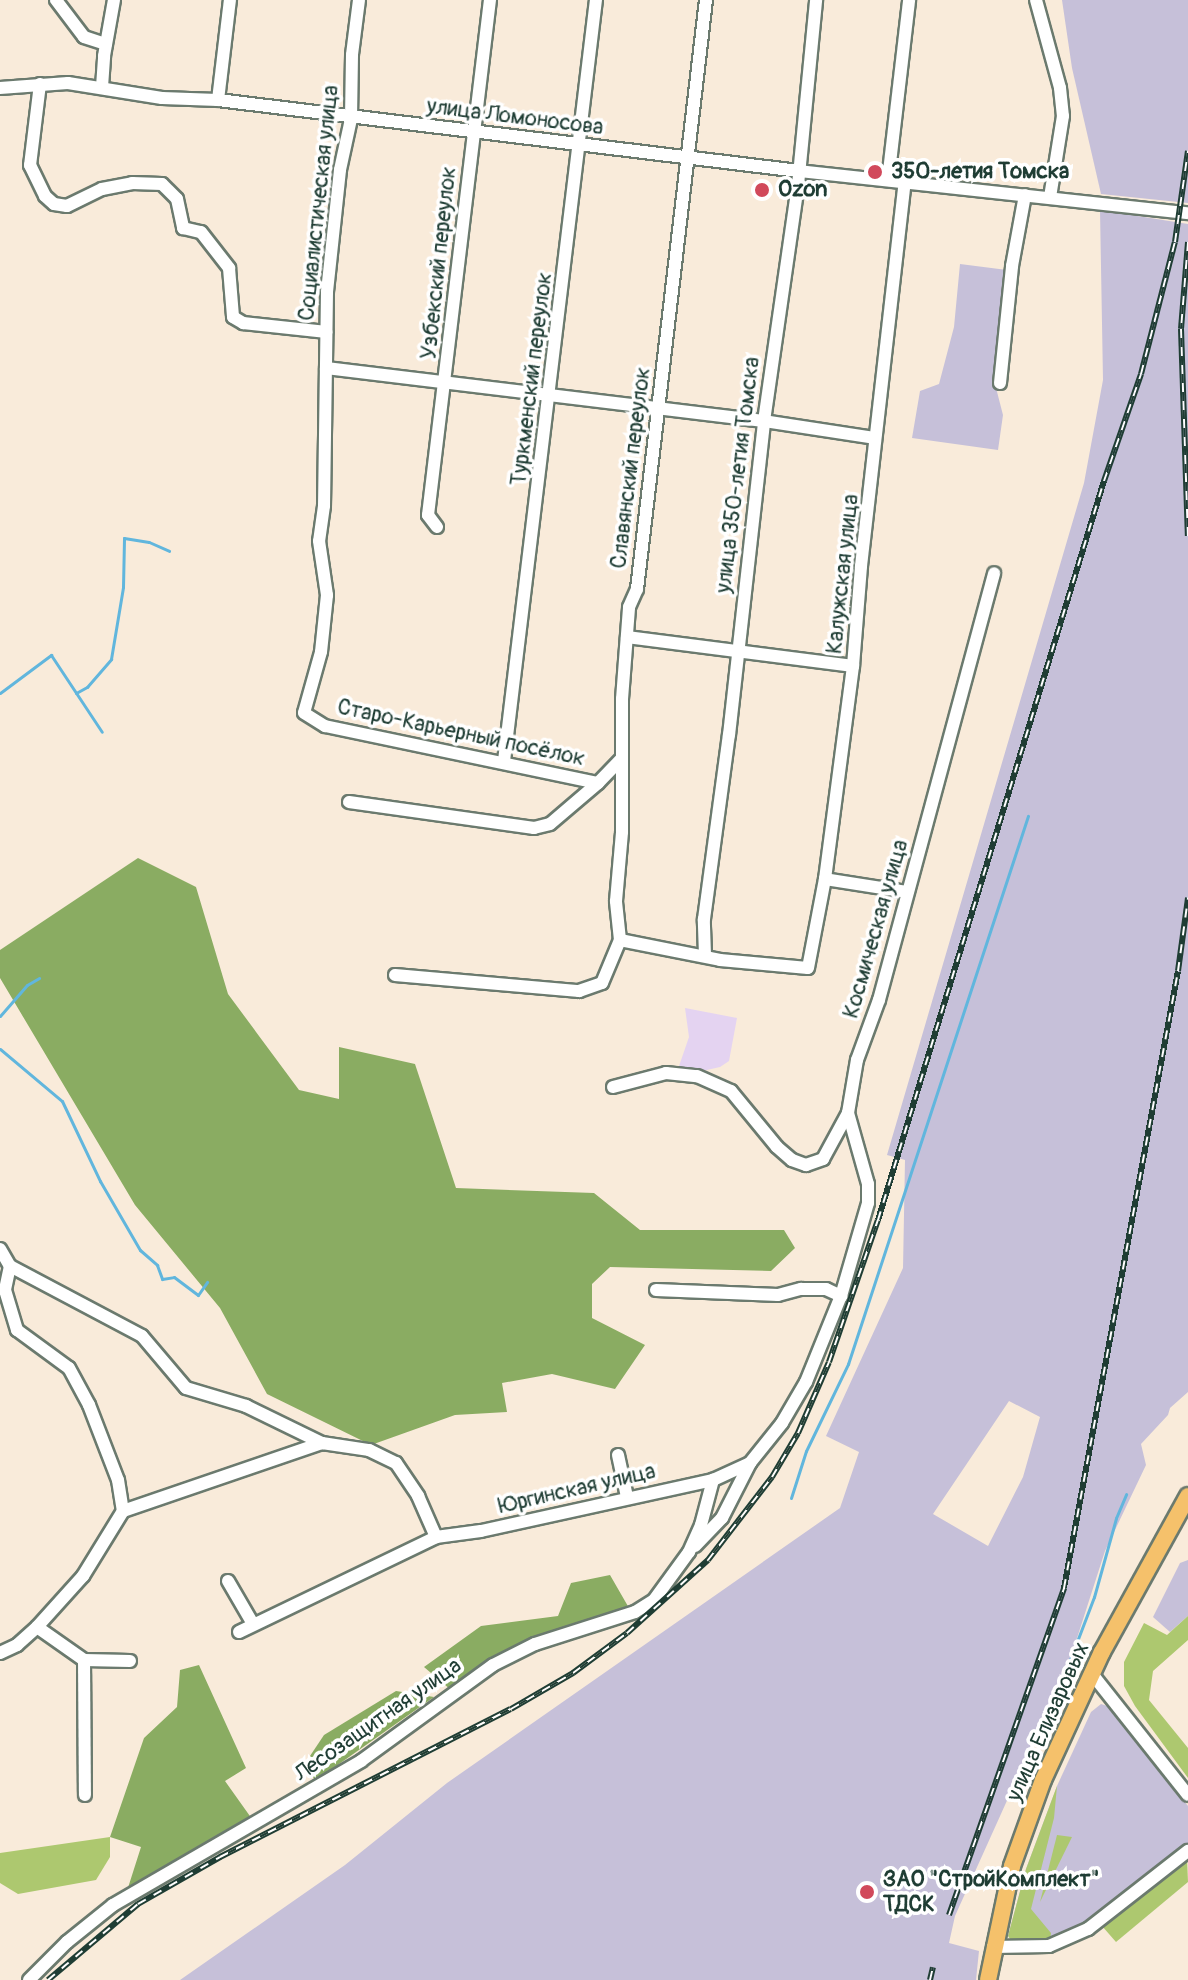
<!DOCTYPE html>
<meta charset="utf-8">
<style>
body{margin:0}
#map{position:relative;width:1188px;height:1980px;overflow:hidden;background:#f9ebda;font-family:Pangolin,sans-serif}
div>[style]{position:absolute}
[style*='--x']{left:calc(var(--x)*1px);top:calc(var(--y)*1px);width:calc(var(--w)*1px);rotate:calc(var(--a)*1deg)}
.built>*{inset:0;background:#e4d3f1}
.industrial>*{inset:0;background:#c6c0d9}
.green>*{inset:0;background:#adc86f}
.forest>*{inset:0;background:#8aac62}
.stream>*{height:3px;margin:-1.5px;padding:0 1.5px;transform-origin:1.5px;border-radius:1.5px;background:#61b6dd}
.roads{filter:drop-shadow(2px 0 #6b7a6e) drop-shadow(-2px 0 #6b7a6e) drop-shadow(0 2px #6b7a6e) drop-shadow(0 -2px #6b7a6e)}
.minor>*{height:12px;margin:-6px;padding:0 6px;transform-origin:6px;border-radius:6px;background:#fff}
.major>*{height:16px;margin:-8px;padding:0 8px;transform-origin:8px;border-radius:8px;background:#f5c16b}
.rail>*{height:6px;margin-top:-3px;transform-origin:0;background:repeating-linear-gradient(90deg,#fff 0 9px,#1f3d34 0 18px);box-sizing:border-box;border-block:2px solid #1f3d34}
.dots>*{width:22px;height:22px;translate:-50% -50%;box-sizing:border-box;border:4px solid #fff;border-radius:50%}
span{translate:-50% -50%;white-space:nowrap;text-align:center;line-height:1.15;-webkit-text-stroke:7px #fff;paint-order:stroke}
.street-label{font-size:22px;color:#1f3d34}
.poi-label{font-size:22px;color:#1f3d34;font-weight:700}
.left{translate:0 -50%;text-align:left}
</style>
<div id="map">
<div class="built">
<div style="clip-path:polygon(685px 1008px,737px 1018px,729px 1061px,720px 1067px,698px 1072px,678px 1069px,689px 1037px)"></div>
</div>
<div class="industrial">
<div style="clip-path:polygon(1062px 0,1188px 0,1188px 203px,1101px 194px,1072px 68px)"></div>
<div style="clip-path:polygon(evenodd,1100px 210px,1188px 224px,1188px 1392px,1170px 1408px,1168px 1415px,1141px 1444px,1146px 1465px,1105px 1551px,1069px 1663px,955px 1916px,949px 1943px,979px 1951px,976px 1980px,180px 1980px,345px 1865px,447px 1783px,840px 1508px,859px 1452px,826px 1436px,903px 1268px,905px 1160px,887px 1155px,1084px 483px,1103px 380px,1100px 210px,1009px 1401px,1040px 1417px,1023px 1477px,988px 1546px,933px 1514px,1009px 1401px)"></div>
<div style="clip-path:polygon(960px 264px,1007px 270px,995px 384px,1003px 415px,998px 450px,912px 438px,920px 391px,939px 384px,954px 327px)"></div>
<div style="clip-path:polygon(1188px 1560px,1188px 1616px,1170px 1632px,1153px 1617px,1180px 1563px)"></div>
<div style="clip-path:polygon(1101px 1704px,1113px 1708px,1188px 1806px,1188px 1844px,1085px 1924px,1050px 1941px,1008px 1936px,1026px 1869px,1057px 1786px,1091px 1712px)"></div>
</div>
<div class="green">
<div style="clip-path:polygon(1188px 1616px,1188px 1640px,1153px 1671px,1149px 1700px,1188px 1748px,1188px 1778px,1135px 1706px,1124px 1686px,1124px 1662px,1144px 1623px,1167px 1635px)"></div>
<div style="clip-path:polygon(1057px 1786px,1054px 1818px,1031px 1909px,1051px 1933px,1050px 1941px,1013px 1943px,1008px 1936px,1026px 1869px)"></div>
<div style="clip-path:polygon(1057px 1835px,1072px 1837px,1040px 1902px)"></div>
<div style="clip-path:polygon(110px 1837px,110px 1857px,96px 1880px,18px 1894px,0 1883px,0 1853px)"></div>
<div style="clip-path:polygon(1187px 1858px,1188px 1882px,1116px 1942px,1102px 1926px)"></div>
</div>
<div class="forest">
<div style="clip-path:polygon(138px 858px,196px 887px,228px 994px,299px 1090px,339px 1099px,339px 1047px,415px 1064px,456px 1188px,594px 1193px,640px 1230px,784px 1230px,795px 1248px,771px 1271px,610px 1267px,592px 1284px,592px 1318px,645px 1345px,615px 1389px,552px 1374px,502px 1383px,507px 1412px,455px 1415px,371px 1445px,267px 1394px,220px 1308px,135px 1205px,0 978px,0 950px)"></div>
<div style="clip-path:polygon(610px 1575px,629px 1608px,521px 1643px,451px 1690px,424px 1667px,481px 1626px,558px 1616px,571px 1583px)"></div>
<div style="clip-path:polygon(199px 1665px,246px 1768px,225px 1781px,252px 1819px,126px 1894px,141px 1847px,110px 1837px,144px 1738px,177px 1707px,180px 1670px)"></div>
<div style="clip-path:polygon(396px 1691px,434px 1697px,315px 1781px,306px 1762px,324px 1735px)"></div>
</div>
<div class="stream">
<div style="--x:0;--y:693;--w:64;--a:-36.7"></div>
<div style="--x:51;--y:655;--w:92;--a:56.5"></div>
<div style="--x:76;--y:693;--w:13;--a:-29"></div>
<div style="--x:87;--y:687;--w:37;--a:-49"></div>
<div style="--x:111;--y:659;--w:73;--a:-80.5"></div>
<div style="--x:123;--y:587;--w:49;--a:-88.8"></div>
<div style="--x:124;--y:538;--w:25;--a:9"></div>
<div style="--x:149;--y:542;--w:22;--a:24"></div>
<div style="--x:0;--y:1016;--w:41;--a:-48.9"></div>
<div style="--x:27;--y:985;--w:14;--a:-30"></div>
<div style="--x:0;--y:1049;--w:81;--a:40"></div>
<div style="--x:62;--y:1101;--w:89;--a:64.6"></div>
<div style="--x:100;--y:1181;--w:80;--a:59.9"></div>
<div style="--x:140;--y:1250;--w:23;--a:41"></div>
<div style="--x:157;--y:1265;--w:15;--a:70"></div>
<div style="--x:162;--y:1279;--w:12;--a:-9"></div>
<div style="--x:174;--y:1277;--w:30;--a:37"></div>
<div style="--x:198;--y:1295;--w:16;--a:-55"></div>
<div style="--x:791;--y:1498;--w:49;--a:-72.3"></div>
<div style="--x:806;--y:1451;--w:97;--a:-64.2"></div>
<div style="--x:848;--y:1364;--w:577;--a:-71.82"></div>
<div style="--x:1068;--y:1665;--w:73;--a:-69.1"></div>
<div style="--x:1094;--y:1597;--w:82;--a:-74.4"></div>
<div style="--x:1116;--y:1518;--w:26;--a:-67"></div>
</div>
<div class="roads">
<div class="minor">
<div style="--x:56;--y:0;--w:46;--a:52.9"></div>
<div style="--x:84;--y:37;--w:23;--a:18"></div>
<div style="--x:359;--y:0;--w:55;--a:97.3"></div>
<div style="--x:352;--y:55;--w:64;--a:90.9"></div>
<div style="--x:351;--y:119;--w:52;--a:102.2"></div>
<div style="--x:340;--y:170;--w:123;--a:96.1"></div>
<div style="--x:327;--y:292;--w:214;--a:90.8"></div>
<div style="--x:324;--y:506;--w:35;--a:98"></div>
<div style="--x:319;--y:541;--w:55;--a:81.6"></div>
<div style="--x:327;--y:595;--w:57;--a:96"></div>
<div style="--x:321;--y:652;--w:63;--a:105.6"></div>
<div style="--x:304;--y:713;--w:25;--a:32"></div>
<div style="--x:325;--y:726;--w:279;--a:11.8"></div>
<div style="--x:598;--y:783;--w:33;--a:-46"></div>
<div style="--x:1036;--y:0;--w:91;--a:74.7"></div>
<div style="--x:1060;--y:88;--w:28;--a:84"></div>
<div style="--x:1063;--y:116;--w:82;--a:99.1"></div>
<div style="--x:40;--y:84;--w:82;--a:97"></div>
<div style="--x:30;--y:165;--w:34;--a:64"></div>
<div style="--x:45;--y:196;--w:12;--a:42"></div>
<div style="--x:54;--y:204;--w:13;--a:9"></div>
<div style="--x:67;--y:206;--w:39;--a:-26"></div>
<div style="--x:102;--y:189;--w:31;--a:-11"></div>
<div style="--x:132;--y:183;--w:30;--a:2"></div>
<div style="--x:162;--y:184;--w:21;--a:45"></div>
<div style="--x:177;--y:199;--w:30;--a:78"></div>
<div style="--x:183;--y:228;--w:18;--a:13"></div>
<div style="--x:201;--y:232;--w:46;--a:52.1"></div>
<div style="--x:229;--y:268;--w:49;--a:85.3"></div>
<div style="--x:233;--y:317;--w:12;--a:31"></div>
<div style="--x:243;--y:323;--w:84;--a:6.1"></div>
<div style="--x:102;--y:87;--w:31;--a:-86"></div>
<div style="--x:104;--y:56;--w:57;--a:-79.9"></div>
<div style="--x:0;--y:88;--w:68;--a:-4.2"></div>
<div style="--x:68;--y:83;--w:95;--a:9.1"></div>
<div style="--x:162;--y:98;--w:56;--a:2"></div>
<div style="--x:218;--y:100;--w:585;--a:6.97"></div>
<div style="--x:799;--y:171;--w:391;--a:6.2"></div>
<div style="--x:218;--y:100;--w:101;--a:-83.2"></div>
<div style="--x:888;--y:180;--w:181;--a:-83.3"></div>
<div style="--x:326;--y:368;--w:441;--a:6.9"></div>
<div style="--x:764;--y:421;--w:112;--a:8.7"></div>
<div style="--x:1000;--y:383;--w:118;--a:-84.1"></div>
<div style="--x:1012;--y:266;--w:72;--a:-79.6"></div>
<div style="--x:437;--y:527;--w:15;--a:-127"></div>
<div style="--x:428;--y:515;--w:519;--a:-83.14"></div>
<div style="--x:627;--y:637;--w:228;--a:7.3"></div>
<div style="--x:504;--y:761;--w:767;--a:-83.11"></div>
<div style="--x:349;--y:802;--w:187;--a:8"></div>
<div style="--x:534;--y:828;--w:16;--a:-14"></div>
<div style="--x:550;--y:824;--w:63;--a:-40.5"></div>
<div style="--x:825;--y:879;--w:83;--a:9"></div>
<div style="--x:620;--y:940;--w:102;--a:11.3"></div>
<div style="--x:720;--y:960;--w:88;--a:5.2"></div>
<div style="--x:808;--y:968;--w:91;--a:-79.2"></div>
<div style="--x:825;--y:879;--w:215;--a:-82.5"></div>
<div style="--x:853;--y:666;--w:100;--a:-85.4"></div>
<div style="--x:861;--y:566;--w:387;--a:-83.5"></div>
<div style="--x:705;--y:955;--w:36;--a:-92"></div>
<div style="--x:704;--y:919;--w:186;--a:-82.3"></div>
<div style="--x:729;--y:735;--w:316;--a:-83.6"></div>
<div style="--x:764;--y:421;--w:238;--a:-81.8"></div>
<div style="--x:798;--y:185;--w:186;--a:-84.4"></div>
<div style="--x:395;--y:975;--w:185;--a:5"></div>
<div style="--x:579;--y:991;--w:24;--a:-19"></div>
<div style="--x:602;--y:983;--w:47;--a:-67.3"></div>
<div style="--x:620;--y:940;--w:39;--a:-96"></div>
<div style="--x:616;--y:901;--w:69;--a:-85"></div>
<div style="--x:622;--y:832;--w:133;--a:-90"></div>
<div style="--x:622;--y:699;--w:92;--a:-85.6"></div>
<div style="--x:629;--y:607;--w:20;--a:-66"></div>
<div style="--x:637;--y:589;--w:593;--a:-83.32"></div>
<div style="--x:613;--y:1087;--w:55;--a:-14.8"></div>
<div style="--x:666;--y:1073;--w:31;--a:6"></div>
<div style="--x:697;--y:1076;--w:37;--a:24"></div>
<div style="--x:731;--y:1091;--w:72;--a:50.6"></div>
<div style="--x:777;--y:1147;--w:20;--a:41"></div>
<div style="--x:792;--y:1160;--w:15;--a:20"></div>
<div style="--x:806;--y:1165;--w:18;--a:-19"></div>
<div style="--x:823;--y:1159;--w:52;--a:-61.5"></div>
<div style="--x:0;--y:1249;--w:20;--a:60"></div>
<div style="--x:10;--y:1266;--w:25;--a:102"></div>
<div style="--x:5;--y:1290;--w:42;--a:73.3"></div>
<div style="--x:17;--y:1330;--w:64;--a:36.2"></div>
<div style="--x:69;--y:1368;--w:42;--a:61.6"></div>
<div style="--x:89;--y:1405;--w:80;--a:68.9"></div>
<div style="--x:118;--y:1480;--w:31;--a:81"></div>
<div style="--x:10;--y:1266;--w:149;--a:27.9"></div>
<div style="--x:142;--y:1336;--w:68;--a:49.8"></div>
<div style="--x:186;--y:1388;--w:63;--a:16.7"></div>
<div style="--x:246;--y:1406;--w:85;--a:26"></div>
<div style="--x:656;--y:1290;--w:122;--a:2.3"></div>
<div style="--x:778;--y:1295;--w:24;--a:-15"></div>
<div style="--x:801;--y:1289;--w:25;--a:0"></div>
<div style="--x:826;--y:1289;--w:17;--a:25"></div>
<div style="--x:618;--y:1455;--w:43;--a:77.9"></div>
<div style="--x:695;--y:1546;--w:39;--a:-46"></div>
<div style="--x:722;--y:1518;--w:62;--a:-63"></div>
<div style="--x:228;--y:1581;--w:50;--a:59.8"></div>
<div style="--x:37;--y:1627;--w:69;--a:-48"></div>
<div style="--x:83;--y:1576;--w:76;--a:-58.4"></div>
<div style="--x:123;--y:1511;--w:210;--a:-18.9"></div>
<div style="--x:322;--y:1443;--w:48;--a:8.5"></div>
<div style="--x:369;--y:1450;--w:30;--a:26"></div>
<div style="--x:396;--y:1463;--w:40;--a:56"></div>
<div style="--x:418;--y:1496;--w:45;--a:66.3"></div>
<div style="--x:239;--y:1632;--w:219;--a:-25.7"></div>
<div style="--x:436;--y:1537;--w:45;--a:-7.6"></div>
<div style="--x:481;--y:1531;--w:238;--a:-12.4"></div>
<div style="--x:713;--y:1480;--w:41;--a:-24.7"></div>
<div style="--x:750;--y:1463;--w:51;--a:-51.3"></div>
<div style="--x:782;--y:1423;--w:48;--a:-59.7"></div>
<div style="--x:806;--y:1382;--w:93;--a:-67.9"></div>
<div style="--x:841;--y:1296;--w:97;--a:-73.8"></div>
<div style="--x:868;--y:1203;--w:19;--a:-90"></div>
<div style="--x:868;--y:1184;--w:74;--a:-105.7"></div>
<div style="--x:848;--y:1113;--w:54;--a:-80.4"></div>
<div style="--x:857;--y:1060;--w:64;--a:-69.9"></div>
<div style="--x:879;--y:1000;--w:442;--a:-74.9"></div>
<div style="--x:0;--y:1653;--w:19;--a:-25"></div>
<div style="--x:17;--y:1645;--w:27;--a:-42"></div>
<div style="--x:37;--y:1627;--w:57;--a:35.1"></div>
<div style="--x:84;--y:1660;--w:46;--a:1.2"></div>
<div style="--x:84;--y:1660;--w:135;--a:89.6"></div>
<div style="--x:1092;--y:1674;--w:154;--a:51.6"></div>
<div style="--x:993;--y:1947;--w:56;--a:-1"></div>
<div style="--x:1049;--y:1946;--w:43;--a:-23.6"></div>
<div style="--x:1088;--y:1929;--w:127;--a:-38"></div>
<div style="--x:29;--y:1980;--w:54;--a:-45"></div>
<div style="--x:67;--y:1942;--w:59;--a:-38.8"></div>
<div style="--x:113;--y:1905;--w:287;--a:-30.1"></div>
<div style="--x:361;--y:1761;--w:163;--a:-36"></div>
<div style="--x:493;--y:1665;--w:47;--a:-26.6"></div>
<div style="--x:535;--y:1644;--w:105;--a:-17.7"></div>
<div style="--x:635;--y:1612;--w:22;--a:-32"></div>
<div style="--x:654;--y:1600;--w:59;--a:-53.9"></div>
<div style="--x:689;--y:1552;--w:30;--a:-66"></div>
<div style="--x:701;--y:1525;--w:47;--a:-75.1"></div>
</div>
<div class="major">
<div style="--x:988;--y:1980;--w:116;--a:-78.1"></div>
<div style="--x:1012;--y:1866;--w:91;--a:-70.2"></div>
<div style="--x:1043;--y:1780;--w:141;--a:-65.3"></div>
<div style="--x:1102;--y:1652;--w:178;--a:-61.1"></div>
</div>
</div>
<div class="rail">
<div style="--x:1188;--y:242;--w:87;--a:94.6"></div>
<div style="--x:1181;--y:329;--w:207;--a:88.1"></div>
<div style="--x:949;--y:1915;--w:347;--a:-70.6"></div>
<div style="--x:1064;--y:1588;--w:627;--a:-79.53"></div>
<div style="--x:1178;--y:971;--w:74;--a:-82.2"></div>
<div style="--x:48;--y:1980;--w:118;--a:-40.2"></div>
<div style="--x:138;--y:1904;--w:95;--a:-29.8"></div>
<div style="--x:220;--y:1857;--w:326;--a:-27"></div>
<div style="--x:511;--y:1709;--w:72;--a:-30.1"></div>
<div style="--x:573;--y:1673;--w:67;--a:-36.5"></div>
<div style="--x:627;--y:1633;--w:109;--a:-42"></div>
<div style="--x:708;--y:1560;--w:105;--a:-52.4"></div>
<div style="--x:772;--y:1477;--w:51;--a:-59.4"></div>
<div style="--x:798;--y:1433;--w:77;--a:-66.4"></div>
<div style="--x:829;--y:1362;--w:150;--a:-71"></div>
<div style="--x:878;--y:1220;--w:773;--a:-73"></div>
<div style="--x:1104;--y:481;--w:113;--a:-70.9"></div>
<div style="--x:1141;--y:374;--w:136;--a:-75.6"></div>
<div style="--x:1175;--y:242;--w:92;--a:-81.9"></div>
<div style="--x:930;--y:1980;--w:13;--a:-77"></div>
</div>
<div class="dots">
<div style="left:875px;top:172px;background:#d1495b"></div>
<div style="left:762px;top:190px;background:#d1495b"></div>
<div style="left:867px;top:1892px;background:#d1495b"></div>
</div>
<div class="street-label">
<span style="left:515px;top:117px;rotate:7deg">улица Ломоносова</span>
<span style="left:319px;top:203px;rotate:-84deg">Социалистическая улица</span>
<span style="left:439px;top:263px;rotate:-84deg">Узбекский переулок</span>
<span style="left:532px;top:379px;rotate:-83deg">Туркменский переулок</span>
<span style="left:631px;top:468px;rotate:-83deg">Славянский переулок</span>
<span style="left:738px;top:475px;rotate:-83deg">улица 350-летия Томска</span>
<span style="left:843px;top:574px;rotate:-84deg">Калужская улица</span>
<span style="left:461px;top:733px;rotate:12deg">Старо-Карьерный посёлок</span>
<span style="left:876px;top:929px;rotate:-74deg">Космическая улица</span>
<span style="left:577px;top:1489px;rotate:-13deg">Юргинская улица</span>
<span style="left:378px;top:1720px;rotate:-35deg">Лесозащитная улица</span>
<span style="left:1048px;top:1722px;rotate:-66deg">улица Елизаровых</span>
</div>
<div class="poi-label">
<span class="left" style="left:891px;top:172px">350-летия Томска</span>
<span class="left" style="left:778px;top:190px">Ozon</span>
<span class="left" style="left:883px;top:1892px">ЗАО "СтройКомплект"<br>ТДСК</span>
</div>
</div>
